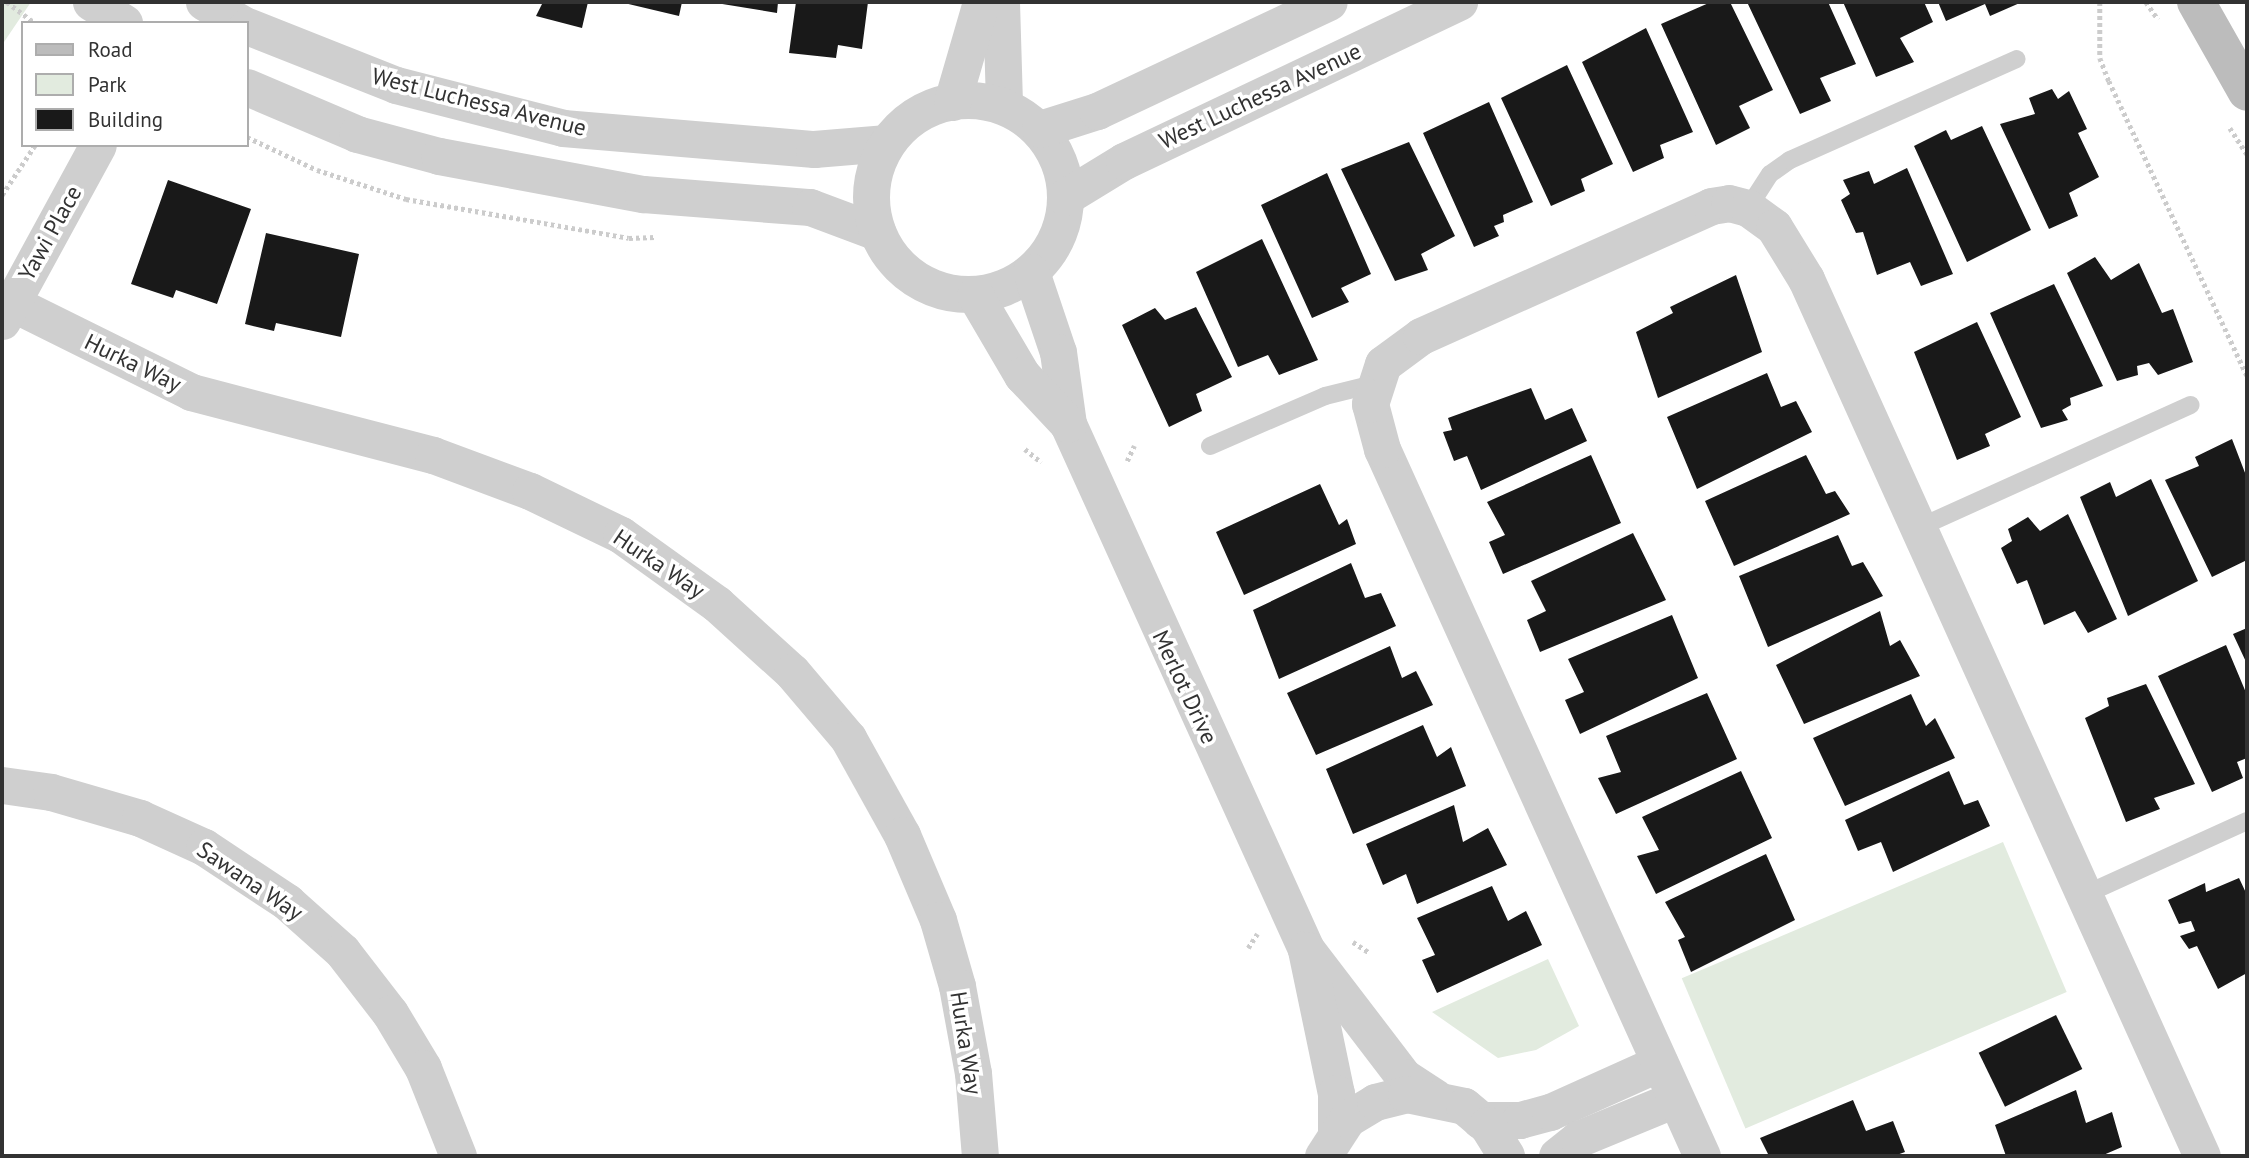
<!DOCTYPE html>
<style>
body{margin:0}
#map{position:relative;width:2249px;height:1158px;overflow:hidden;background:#fff;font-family:"PT Sans",sans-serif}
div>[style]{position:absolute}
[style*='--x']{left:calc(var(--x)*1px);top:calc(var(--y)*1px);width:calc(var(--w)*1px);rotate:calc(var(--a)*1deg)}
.green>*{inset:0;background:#e2ebdf;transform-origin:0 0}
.building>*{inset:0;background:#191919;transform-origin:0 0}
.path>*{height:4.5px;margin-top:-2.25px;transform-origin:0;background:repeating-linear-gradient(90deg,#ccc 0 3.5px,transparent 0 7px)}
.lane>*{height:18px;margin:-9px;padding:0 9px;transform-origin:9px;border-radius:9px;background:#cfcfcf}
.street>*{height:37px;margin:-18.5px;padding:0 18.5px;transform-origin:18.5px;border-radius:18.5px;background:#cfcfcf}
.street>.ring{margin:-18.5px;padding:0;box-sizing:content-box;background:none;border:37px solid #cfcfcf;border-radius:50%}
.secondary>*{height:38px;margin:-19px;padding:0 19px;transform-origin:19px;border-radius:19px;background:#bcbcbc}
span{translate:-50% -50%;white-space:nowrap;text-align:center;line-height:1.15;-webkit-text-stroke:7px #fff;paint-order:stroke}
.street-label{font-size:23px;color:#323232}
.frame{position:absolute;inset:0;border:4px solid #323232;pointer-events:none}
.legend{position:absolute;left:21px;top:21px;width:228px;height:126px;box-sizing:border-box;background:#fff;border:2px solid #adadad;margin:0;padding:9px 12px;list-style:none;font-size:21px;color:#323232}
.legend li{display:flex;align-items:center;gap:14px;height:35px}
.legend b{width:35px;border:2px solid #adadad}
</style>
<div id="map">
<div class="green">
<div style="clip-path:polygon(2px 2px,31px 2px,2px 45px)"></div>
<div style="left:2003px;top:842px;width:163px;height:349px;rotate:67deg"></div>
<div style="clip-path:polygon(1548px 959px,1579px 1026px,1536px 1050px,1498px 1058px,1432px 1012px)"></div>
</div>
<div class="building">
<div style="clip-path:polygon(543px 2px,588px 2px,582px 28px,536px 16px)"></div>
<div style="clip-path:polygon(620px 2px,682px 2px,679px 16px)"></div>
<div style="clip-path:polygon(710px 2px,778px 2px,777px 13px)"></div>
<div style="clip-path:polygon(796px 2px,868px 2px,862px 49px,838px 45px,836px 58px,789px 53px)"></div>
<div style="clip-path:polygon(1711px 2px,1730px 2px,1773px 90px,1739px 106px,1750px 128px,1716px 145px,1661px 24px)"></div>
<div style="clip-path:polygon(1747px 2px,1828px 2px,1856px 64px,1820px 78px,1831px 101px,1800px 114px)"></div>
<div style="clip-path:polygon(1843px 2px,1924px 2px,1933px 22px,1900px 38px,1914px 62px,1876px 77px)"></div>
<div style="clip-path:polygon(1938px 2px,2022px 2px,1990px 16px,1985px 4px,1946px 21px)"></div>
<div style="clip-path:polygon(1646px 28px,1693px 132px,1660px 145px,1664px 158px,1633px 172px,1582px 62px)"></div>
<div style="clip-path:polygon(1567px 65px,1613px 164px,1581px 179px,1585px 191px,1551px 206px,1501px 98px)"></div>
<div style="clip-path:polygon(2052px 89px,2058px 99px,2069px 91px,2087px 129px,2078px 133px,2099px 177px,2069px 193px,2078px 216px,2049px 229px,2000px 124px,2035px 114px,2029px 98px)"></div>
<div style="clip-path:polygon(1489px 102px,1533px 202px,1503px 215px,1504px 222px,1494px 226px,1499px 236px,1474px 247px,1423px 133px)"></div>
<div style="clip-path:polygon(1982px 126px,2031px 230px,1967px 262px,1914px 146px,1946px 130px,1951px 140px)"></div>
<div style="clip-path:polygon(1409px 142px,1455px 236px,1421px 254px,1428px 270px,1395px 281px,1341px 169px)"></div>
<div style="clip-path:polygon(1907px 168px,1953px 274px,1921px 286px,1910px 262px,1877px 275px,1863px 232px,1856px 233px,1841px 200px,1850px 194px,1843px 180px,1869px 171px,1874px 184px)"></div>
<div style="clip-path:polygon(1327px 173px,1371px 274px,1341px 288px,1349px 302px,1312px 318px,1261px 205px)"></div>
<div style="clip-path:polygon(168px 180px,251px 209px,217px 304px,176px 290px,173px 298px,131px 284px)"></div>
<div style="clip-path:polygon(266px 233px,359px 254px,341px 337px,276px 323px,274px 331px,245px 324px)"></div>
<div style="clip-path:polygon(1262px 239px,1318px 360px,1279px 375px,1268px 355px,1238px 367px,1196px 272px)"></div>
<div style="clip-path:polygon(2095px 257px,2111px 280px,2139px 263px,2162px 313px,2173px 309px,2193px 362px,2158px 375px,2149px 363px,2137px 366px,2138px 375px,2117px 381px,2067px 273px)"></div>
<div style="clip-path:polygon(1736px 275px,1762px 352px,1658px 398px,1636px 332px,1673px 313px,1670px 307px)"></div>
<div style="clip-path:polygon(2054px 284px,2103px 386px,2070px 398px,2071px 405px,2062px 410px,2068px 420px,2041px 428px,1990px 313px)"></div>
<div style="clip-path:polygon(1196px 307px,1232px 377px,1196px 394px,1202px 411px,1169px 427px,1122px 325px,1155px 308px,1165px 320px)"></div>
<div style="clip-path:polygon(1977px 322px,2021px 417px,1985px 434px,1990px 446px,1957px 460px,1914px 352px)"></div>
<div style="clip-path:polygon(1767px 373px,1781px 407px,1796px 401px,1812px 432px,1697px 489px,1667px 417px)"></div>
<div style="clip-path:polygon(1531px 388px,1545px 420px,1572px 408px,1587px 441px,1481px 490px,1467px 456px,1454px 461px,1443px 432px,1452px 430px,1448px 418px)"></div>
<div style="clip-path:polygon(2232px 439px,2247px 478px,2247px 560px,2212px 577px,2165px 480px,2199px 466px,2195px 457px)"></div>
<div style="clip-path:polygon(1591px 455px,1621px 523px,1503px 574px,1489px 542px,1505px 535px,1487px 502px)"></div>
<div style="clip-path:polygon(1806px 455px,1826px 494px,1835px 491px,1850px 514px,1734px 566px,1705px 501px)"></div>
<div style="clip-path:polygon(2151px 479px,2198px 581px,2128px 616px,2080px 497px,2110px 482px,2116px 497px)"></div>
<div style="clip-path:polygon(1320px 484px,1339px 525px,1347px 519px,1356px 544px,1244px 595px,1216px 532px)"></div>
<div style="clip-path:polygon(2068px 514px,2117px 619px,2088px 633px,2075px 611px,2044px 625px,2027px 580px,2017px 584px,2001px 548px,2012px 541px,2008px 529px,2028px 517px,2040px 531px)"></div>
<div style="clip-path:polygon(1633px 533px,1666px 600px,1540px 652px,1527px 620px,1546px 611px,1531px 581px)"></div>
<div style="clip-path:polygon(1838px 535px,1852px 566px,1863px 562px,1883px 596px,1768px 647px,1739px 576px)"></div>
<div style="clip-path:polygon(1351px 563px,1365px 598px,1381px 593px,1396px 626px,1279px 679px,1253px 610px)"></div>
<div style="clip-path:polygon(1880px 611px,1890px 646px,1900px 640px,1920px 676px,1804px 724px,1776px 665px)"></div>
<div style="clip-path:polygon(1672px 615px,1698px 678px,1580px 734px,1565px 700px,1584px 692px,1568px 659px)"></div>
<div style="clip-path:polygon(2247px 628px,2247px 664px,2233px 634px)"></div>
<div style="clip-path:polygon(2226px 645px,2247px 695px,2247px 758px,2237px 762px,2243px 778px,2212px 792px,2158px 676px)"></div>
<div style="clip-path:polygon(1390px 646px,1402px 678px,1416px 671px,1433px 705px,1316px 755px,1287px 693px)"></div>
<div style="clip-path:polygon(2146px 684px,2195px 784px,2154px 798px,2160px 809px,2126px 822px,2085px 718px,2109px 706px,2107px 698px)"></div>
<div style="clip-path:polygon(1707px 693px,1737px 759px,1616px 814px,1598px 778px,1621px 772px,1606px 736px)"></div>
<div style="clip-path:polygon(1911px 694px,1926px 726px,1935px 718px,1955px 758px,1845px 806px,1813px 738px)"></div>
<div style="clip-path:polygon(1423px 725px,1437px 757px,1451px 747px,1466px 786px,1353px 834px,1326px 769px)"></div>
<div style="clip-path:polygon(1741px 771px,1772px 838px,1656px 894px,1637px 856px,1659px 850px,1642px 817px)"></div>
<div style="clip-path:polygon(1949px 771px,1964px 805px,1978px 800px,1990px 826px,1893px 872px,1881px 842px,1858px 851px,1845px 820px)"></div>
<div style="clip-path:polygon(1454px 805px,1463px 842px,1488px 828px,1507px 865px,1417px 904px,1406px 874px,1383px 885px,1366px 844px)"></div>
<div style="clip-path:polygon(1766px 854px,1795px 920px,1691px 972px,1678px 940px,1685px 937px,1665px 902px)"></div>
<div style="clip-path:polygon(2239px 878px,2247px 895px,2247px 973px,2218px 989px,2197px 946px,2189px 949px,2180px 936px,2195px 931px,2191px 921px,2179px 924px,2168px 900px,2205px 883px,2206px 892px)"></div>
<div style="clip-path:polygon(1492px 886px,1508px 921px,1526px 911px,1542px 945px,1437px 993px,1422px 960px,1435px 955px,1417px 918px)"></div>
<div style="left:2056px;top:1015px;width:60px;height:86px;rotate:64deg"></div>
<div style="clip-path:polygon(2076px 1090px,2086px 1123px,2112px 1112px,2122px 1147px,2101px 1156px,2006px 1156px,1995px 1125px)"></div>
<div style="clip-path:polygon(1853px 1100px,1866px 1131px,1893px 1121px,1905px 1152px,1894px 1156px,1769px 1156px,1760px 1138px)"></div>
</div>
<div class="path">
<div style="--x:7;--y:2;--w:35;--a:37"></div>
<div style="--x:2100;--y:2;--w:56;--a:90"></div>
<div style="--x:2100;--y:58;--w:25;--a:69"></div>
<div style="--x:2109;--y:81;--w:325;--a:64.9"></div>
<div style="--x:2146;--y:2;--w:21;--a:55"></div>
<div style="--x:2230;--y:128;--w:31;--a:57"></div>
<div style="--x:247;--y:137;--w:77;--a:25.2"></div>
<div style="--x:317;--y:170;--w:94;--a:18"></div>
<div style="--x:406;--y:199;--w:226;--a:9.9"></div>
<div style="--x:629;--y:238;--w:26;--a:-2"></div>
<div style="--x:2;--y:195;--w:60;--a:-56.6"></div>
<div style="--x:1025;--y:449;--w:21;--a:39"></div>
<div style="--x:1127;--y:461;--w:17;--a:-65"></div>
<div style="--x:1353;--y:942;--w:20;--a:33"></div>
<div style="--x:1248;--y:948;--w:17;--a:-57"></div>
</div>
<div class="lane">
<div style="--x:1748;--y:208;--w:40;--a:-57.1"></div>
<div style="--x:1770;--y:174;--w:24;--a:-35"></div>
<div style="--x:1790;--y:160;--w:248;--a:-24"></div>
<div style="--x:1210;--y:446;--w:125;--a:-23.5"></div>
<div style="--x:1325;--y:396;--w:49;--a:-14"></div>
<div style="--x:1918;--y:528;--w:299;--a:-24.3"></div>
<div style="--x:2084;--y:895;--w:179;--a:-24.4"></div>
</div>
<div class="street">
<div style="--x:91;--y:2;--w:39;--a:32"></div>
<div style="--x:204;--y:2;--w:43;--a:29.6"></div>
<div style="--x:1001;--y:2;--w:104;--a:88.3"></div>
<div style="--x:247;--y:26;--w:160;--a:21.6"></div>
<div style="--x:396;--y:85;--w:172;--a:14.4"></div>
<div style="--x:563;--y:128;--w:252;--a:4.8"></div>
<div style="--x:814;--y:149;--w:73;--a:-4.7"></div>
<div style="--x:247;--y:87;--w:120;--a:23.1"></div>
<div style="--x:357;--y:134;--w:85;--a:15"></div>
<div style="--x:439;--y:156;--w:208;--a:10.6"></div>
<div style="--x:643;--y:194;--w:168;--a:4.5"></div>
<div style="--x:810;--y:207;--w:72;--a:20.5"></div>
<div class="ring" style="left:871px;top:100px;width:157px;height:157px"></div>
<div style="--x:952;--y:102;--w:104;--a:-73.8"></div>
<div style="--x:1040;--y:129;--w:60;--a:-17.5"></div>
<div style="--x:1097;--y:111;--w:256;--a:-25.2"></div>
<div style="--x:1065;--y:197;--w:69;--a:-31.4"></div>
<div style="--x:1124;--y:161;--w:371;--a:-25.4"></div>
<div style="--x:1031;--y:272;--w:84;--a:71.4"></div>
<div style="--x:1058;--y:352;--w:73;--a:82.1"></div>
<div style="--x:1068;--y:424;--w:576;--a:65.61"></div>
<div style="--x:1306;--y:949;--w:161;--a:52.6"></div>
<div style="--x:1404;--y:1077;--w:37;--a:33"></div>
<div style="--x:975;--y:295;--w:93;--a:59.6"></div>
<div style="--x:1022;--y:375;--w:67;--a:46.8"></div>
<div style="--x:12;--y:303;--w:200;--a:26.4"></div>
<div style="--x:191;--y:392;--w:250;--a:14.6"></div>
<div style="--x:433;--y:455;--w:103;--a:20.4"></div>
<div style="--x:530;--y:491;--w:101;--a:25.8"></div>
<div style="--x:621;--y:535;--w:118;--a:35.7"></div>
<div style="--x:717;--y:604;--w:101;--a:42.2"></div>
<div style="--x:792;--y:672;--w:87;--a:49.7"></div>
<div style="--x:848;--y:738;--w:111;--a:60.9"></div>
<div style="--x:902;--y:835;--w:92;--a:67"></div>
<div style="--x:938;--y:920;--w:69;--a:73.9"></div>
<div style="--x:957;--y:986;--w:88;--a:79.6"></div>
<div style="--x:973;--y:1073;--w:83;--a:85.2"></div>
<div style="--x:2;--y:321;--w:200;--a:-61.4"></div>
<div style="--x:2;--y:785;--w:49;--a:8.1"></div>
<div style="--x:51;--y:792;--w:93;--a:16.3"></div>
<div style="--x:140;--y:818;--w:70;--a:24.4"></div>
<div style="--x:204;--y:847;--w:100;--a:33.5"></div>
<div style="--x:287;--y:902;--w:74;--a:41.7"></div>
<div style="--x:342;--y:951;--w:78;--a:52.3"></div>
<div style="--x:390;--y:1013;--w:64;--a:59"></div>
<div style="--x:423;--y:1068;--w:95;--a:68.3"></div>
<div style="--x:1306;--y:950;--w:146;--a:78.2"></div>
<div style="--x:1336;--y:1093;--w:40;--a:90"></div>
<div style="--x:1480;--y:1120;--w:40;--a:0"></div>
<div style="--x:1520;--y:1120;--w:31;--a:-15"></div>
<div style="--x:1550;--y:1112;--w:120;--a:-24.2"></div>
<div style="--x:1323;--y:1156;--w:44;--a:-57"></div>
<div style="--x:1347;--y:1119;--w:33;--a:-31"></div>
<div style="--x:1375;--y:1102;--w:32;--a:-14"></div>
<div style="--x:1406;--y:1094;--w:59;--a:11.7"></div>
<div style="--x:1464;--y:1106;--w:30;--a:40"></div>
<div style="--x:1487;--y:1125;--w:36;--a:58"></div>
<div style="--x:1557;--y:1156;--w:27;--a:-39"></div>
<div style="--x:1578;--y:1139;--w:105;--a:-22.4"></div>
<div style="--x:1702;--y:1156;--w:776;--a:-114.35"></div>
<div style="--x:1382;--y:449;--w:47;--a:-104.9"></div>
<div style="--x:1370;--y:404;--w:42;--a:-72"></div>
<div style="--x:1383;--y:364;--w:47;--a:-36.4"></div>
<div style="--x:1421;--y:336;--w:318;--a:-24.1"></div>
<div style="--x:1711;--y:206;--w:18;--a:-9"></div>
<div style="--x:1729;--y:203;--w:20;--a:15"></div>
<div style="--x:1748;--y:208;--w:32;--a:36"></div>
<div style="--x:1774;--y:227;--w:61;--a:58.4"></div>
<div style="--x:1806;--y:279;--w:962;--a:65.7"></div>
</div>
<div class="secondary">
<div style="--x:2196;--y:2;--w:103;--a:60.5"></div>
</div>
<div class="street-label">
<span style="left:1260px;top:96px;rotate:-25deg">West Luchessa Avenue</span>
<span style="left:479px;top:102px;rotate:14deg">West Luchessa Avenue</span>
<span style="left:50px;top:233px;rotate:-61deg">Yawi Place</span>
<span style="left:133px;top:363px;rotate:26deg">Hurka Way</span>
<span style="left:659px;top:564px;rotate:34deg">Hurka Way</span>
<span style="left:1185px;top:687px;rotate:65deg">Merlot Drive</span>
<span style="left:250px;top:881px;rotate:34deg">Sawana Way</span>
<span style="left:966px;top:1043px;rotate:81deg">Hurka Way</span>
</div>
<div class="frame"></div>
<ul class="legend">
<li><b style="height:9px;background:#bcbcbc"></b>Road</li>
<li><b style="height:19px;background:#e2ebdf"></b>Park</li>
<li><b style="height:19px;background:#191919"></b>Building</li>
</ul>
</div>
